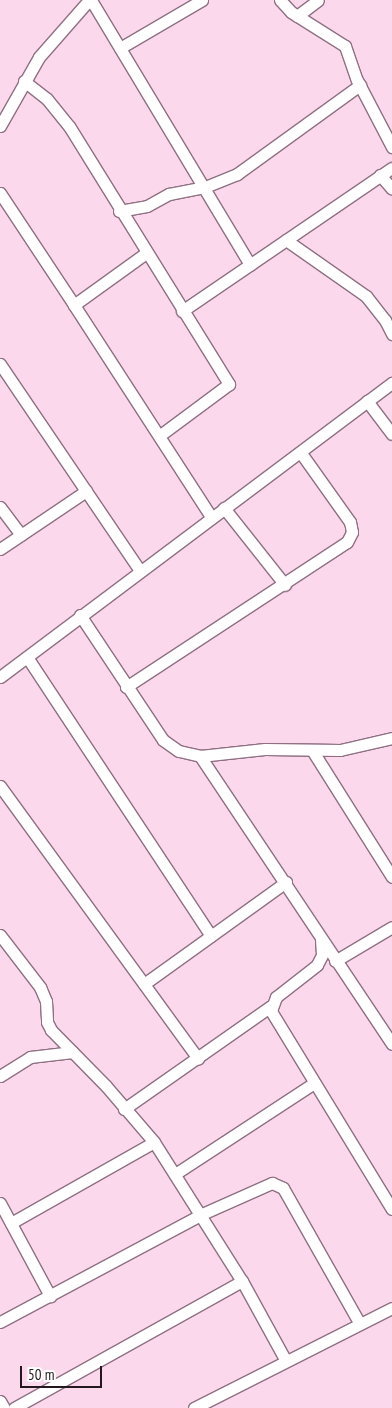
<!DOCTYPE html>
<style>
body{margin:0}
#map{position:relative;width:392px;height:1408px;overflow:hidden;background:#fbd8ec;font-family:"PT Sans Narrow",sans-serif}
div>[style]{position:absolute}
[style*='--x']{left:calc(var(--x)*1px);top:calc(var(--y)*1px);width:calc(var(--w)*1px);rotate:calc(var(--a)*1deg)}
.roads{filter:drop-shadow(1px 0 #8f7083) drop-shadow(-1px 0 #8f7083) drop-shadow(0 1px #8f7083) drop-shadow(0 -1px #8f7083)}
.minor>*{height:11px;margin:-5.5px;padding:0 5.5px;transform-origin:5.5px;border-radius:5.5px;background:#fff}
span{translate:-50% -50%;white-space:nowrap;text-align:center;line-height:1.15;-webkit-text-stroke:5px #fff;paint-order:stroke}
.scale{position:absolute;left:20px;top:1366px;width:82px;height:22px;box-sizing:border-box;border:2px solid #24181f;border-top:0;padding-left:6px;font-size:15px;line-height:18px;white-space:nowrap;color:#24181f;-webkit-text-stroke:4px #fff;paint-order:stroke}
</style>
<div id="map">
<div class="roads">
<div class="minor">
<div style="--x:91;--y:0;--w:309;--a:59"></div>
<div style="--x:280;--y:0;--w:16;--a:47"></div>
<div style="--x:291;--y:12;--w:64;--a:32.2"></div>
<div style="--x:345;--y:46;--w:36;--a:71"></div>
<div style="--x:357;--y:80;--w:76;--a:62.4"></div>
<div style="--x:297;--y:16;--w:26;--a:-37"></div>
<div style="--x:120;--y:48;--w:95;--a:-30.3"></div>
<div style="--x:24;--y:81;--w:29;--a:38"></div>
<div style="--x:47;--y:99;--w:35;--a:51"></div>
<div style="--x:69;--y:126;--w:304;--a:58.2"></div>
<div style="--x:229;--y:384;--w:87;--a:143.4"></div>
<div style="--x:0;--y:126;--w:79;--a:-60.5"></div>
<div style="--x:39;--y:57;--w:76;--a:-48.7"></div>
<div style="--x:380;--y:175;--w:18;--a:49"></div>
<div style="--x:0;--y:193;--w:134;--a:56.5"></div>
<div style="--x:119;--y:211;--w:28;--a:-10"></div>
<div style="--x:147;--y:206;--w:25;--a:-29"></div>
<div style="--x:169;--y:194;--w:37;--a:-11"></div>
<div style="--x:205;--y:187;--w:35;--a:-22"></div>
<div style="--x:237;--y:174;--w:152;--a:-35.9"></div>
<div style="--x:286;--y:240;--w:98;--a:35"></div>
<div style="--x:366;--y:296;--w:31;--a:52"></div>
<div style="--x:385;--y:320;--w:16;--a:63"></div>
<div style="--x:146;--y:253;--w:89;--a:144.2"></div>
<div style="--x:74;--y:305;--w:252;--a:57.1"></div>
<div style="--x:182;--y:311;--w:254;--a:-34.3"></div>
<div style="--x:0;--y:364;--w:250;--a:55.9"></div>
<div style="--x:367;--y:401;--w:41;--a:52.9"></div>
<div style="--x:0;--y:507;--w:35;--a:53"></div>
<div style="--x:224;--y:508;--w:98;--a:51.6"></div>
<div style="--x:0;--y:549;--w:104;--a:-34"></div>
<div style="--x:80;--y:615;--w:150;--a:56.4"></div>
<div style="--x:163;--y:740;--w:19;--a:35"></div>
<div style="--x:179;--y:751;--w:22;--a:13"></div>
<div style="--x:200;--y:756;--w:65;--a:-6.1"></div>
<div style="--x:265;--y:749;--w:75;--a:0.8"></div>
<div style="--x:340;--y:750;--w:53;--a:-13"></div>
<div style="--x:27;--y:657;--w:334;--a:56.6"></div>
<div style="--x:0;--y:677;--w:490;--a:-36.9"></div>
<div style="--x:126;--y:687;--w:264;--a:-33.3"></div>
<div style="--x:347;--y:542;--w:11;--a:-63"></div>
<div style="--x:352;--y:532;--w:10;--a:-101"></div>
<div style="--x:350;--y:522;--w:85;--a:-125.4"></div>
<div style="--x:312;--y:750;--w:150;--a:57.8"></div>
<div style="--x:200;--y:756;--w:346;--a:56.3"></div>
<div style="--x:0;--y:786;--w:337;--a:54"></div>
<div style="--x:0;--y:935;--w:66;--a:52.4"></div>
<div style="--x:40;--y:987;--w:15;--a:67"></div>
<div style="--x:46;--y:1001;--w:21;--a:87"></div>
<div style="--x:47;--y:1022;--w:9;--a:63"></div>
<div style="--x:51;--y:1030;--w:78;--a:45.5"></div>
<div style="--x:106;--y:1086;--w:74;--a:49.4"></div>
<div style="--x:154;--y:1142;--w:165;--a:57.7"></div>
<div style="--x:242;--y:1281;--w:91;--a:61.2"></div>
<div style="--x:321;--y:940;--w:15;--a:86"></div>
<div style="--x:322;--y:955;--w:11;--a:117"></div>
<div style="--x:317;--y:965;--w:52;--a:142"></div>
<div style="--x:276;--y:997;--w:15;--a:110"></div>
<div style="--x:271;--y:1011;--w:232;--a:58.6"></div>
<div style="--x:335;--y:961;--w:66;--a:-30.8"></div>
<div style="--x:144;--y:984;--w:175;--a:-35.7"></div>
<div style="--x:0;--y:1076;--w:36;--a:-32"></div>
<div style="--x:30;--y:1057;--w:43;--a:-6.6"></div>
<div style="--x:124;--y:1109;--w:179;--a:-35"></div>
<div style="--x:175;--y:1174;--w:166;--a:-33.2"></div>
<div style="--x:0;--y:1203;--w:106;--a:61.7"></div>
<div style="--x:11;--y:1223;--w:164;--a:-29.5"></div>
<div style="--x:0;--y:1322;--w:229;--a:-28.1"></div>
<div style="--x:202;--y:1214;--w:77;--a:-23.9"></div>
<div style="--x:272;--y:1183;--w:12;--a:24"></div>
<div style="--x:283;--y:1188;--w:156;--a:60.5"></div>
<div style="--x:0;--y:1401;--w:8;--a:60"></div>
<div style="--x:14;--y:1408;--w:261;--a:-29.1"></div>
<div style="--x:194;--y:1408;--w:222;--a:-26.8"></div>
</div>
</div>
<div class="scale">50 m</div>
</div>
